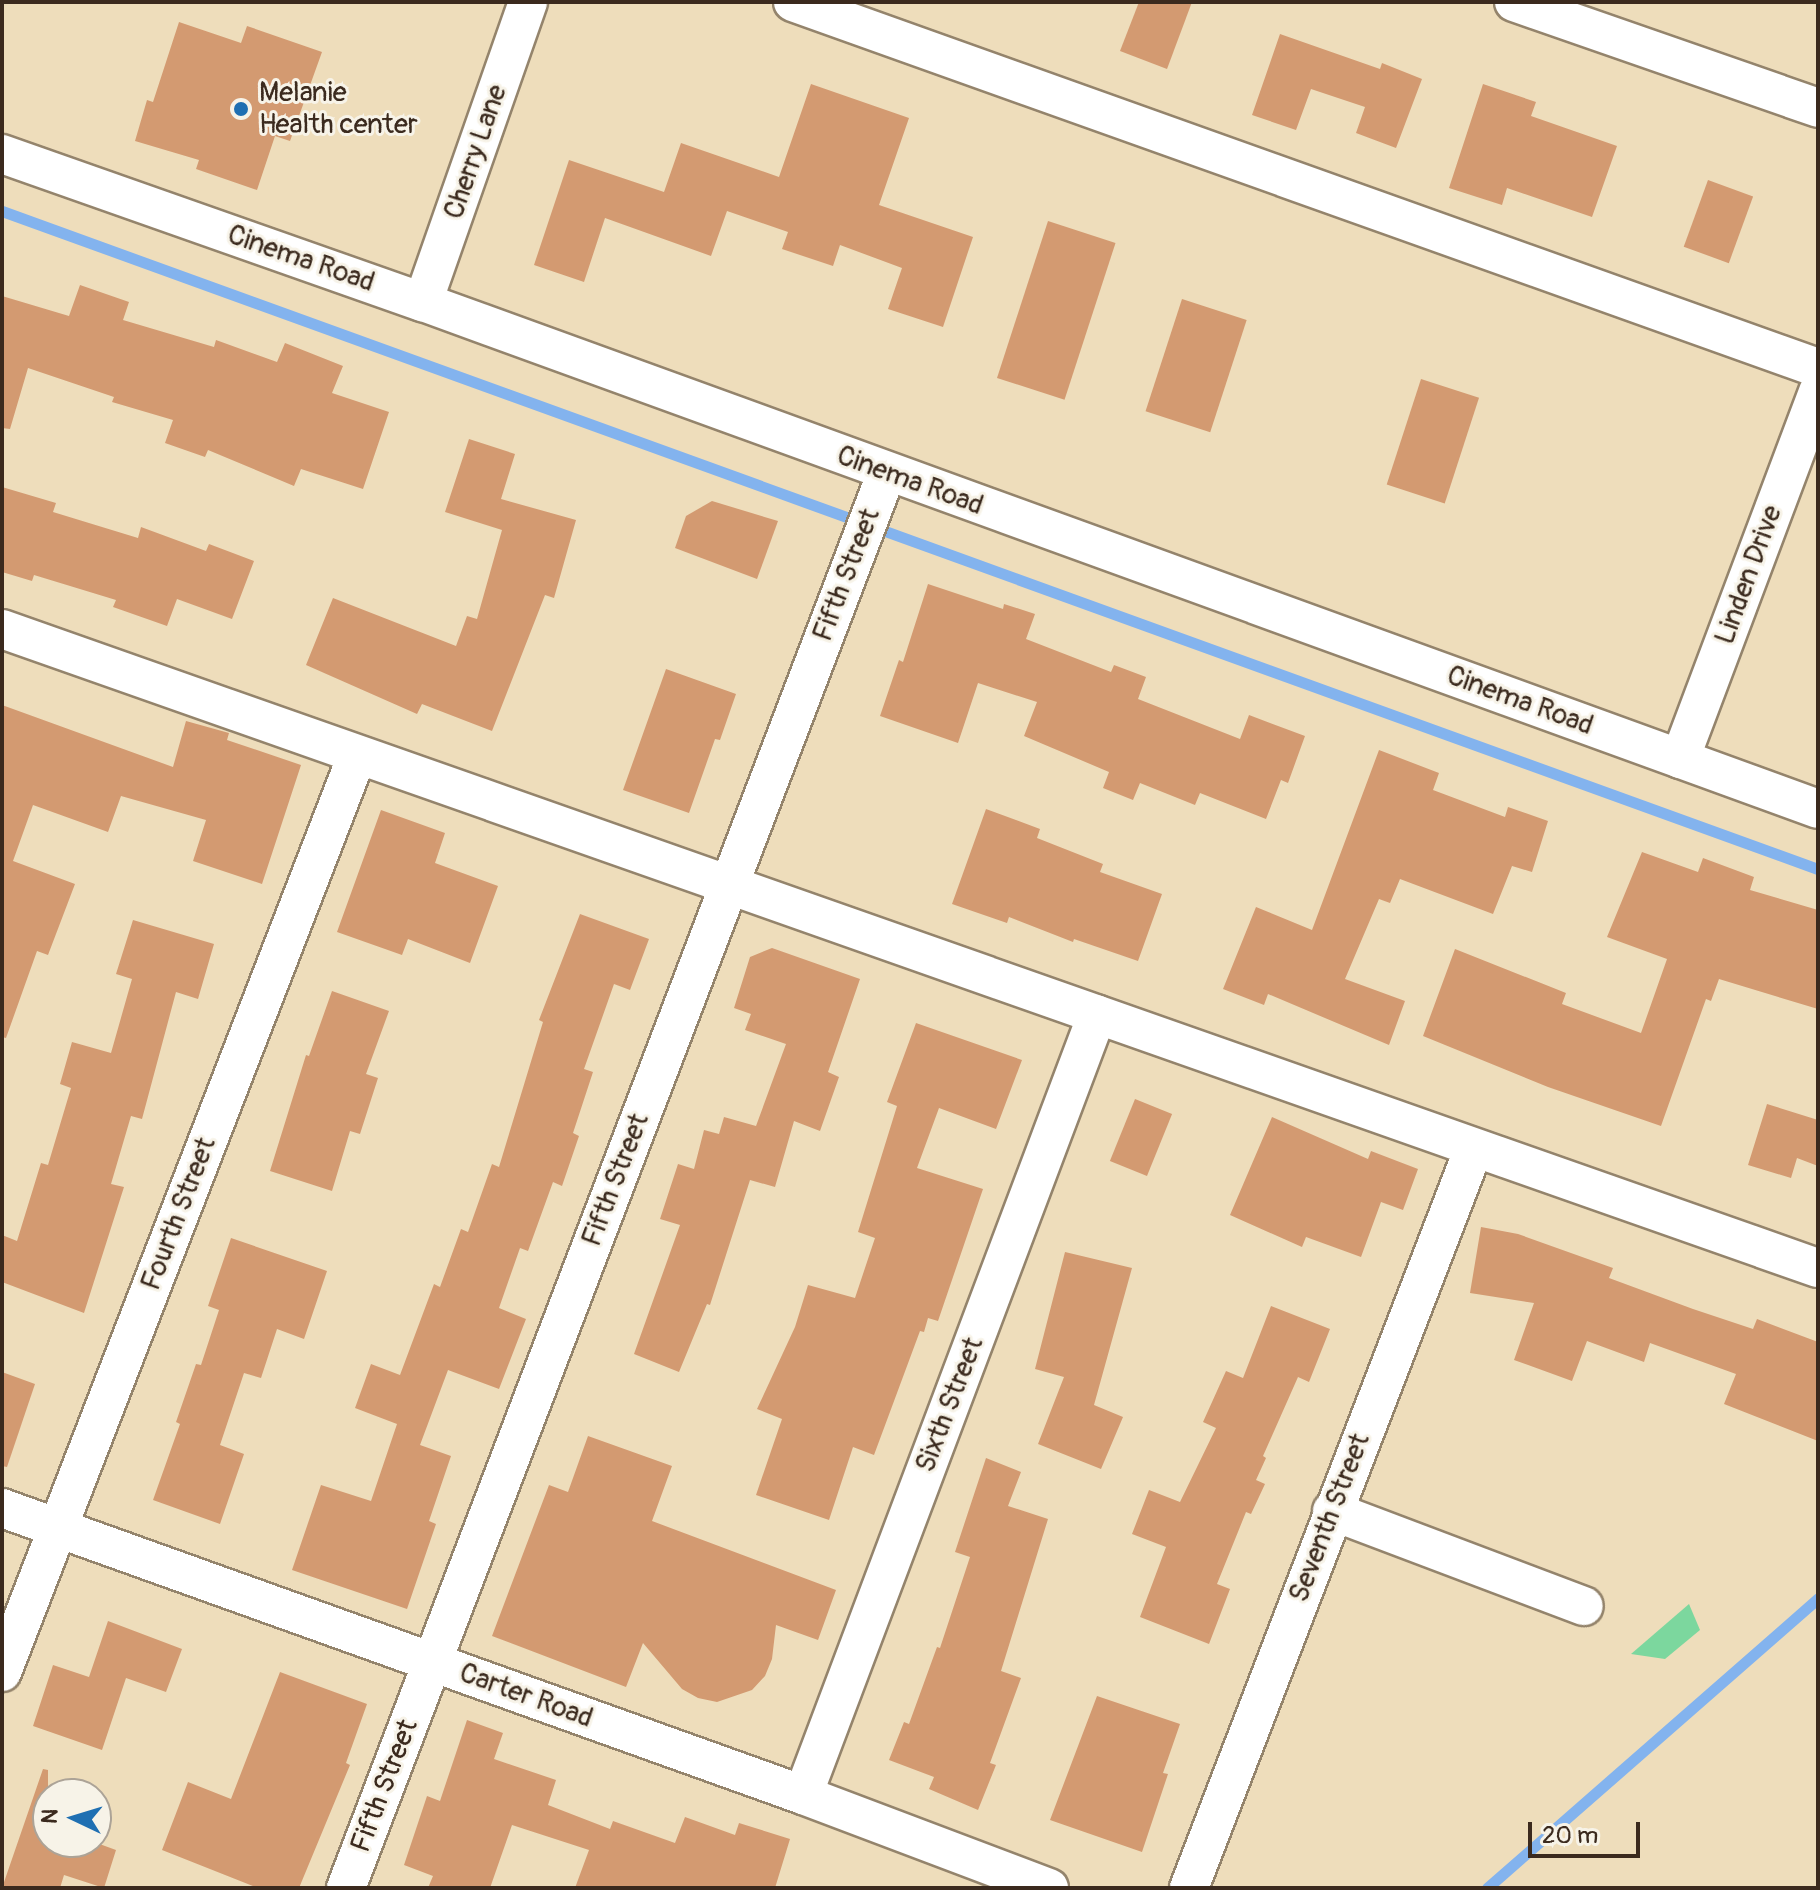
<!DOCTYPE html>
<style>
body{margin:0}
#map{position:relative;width:1820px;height:1890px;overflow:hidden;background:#edb;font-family:Pangolin,sans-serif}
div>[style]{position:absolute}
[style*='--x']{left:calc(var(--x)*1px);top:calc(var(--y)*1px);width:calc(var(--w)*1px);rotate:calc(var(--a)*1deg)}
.green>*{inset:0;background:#7cd79e}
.stream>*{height:11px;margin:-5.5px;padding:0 5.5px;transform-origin:5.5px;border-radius:5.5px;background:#83b3ee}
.building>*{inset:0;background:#d39a71;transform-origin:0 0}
.roads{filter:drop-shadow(2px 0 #94846c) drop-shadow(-2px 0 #94846c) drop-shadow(0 2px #94846c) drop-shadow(0 -2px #94846c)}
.minor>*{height:38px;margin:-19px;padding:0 19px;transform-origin:19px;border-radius:19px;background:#fff}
.dots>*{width:22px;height:22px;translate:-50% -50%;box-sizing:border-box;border:4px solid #f7f3e8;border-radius:50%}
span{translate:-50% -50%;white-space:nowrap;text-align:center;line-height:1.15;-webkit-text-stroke:6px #f7f3e8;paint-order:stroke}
.poi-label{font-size:28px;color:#3b2a1e}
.left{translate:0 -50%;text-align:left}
.street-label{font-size:28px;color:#3b2a1e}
.frame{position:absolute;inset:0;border:4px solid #3b2a1e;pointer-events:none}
.north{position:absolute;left:32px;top:1778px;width:80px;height:80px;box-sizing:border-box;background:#f7f3e8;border:2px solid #aca397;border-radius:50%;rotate:274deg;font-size:22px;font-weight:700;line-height:32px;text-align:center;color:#3b2a1e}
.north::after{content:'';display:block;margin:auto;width:28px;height:36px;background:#1f6fb2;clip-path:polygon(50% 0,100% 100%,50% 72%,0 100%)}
.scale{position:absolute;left:1528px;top:1822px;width:112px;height:36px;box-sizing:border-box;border:4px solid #3b2a1e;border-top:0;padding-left:10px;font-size:24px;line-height:28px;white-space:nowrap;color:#3b2a1e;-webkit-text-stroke:6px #f7f3e8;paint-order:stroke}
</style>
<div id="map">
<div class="green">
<div style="clip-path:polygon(1689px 1604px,1700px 1630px,1665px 1659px,1631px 1654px)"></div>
</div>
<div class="stream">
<div style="--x:2;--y:211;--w:1932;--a:19.92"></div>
<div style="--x:1487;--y:1888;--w:440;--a:-41.2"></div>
</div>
<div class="building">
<div style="clip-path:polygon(1139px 2px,1192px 2px,1167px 69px,1120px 51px)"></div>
<div style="clip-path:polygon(179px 22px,241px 43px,247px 26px,322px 52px,290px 141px,275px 136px,257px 190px,196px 169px,199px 160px,135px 141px,147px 100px,153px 102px)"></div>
<div style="clip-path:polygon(1280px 34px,1380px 69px,1382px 63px,1422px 79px,1396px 148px,1356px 133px,1365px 107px,1311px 89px,1296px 130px,1252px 115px)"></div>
<div style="clip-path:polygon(811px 84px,909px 118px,879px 205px,973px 237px,943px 327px,888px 309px,902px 268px,840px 245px,833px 266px,782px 249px,788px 232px,727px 211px,711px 256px,605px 218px,584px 282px,534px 265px,569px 160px,664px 192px,681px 143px,779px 177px)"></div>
<div style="clip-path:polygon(1483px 84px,1536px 102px,1531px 116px,1617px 146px,1592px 217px,1507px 188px,1502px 205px,1449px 188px)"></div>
<div style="left:1708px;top:180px;width:48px;height:71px;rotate:20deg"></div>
<div style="left:1048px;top:221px;width:71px;height:165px;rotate:18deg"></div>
<div style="clip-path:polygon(80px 285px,129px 302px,123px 320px,214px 347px,216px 340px,277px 362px,285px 343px,343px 366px,332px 393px,389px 412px,363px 489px,301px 469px,294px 486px,208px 450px,205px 457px,165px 443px,173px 420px,112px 402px,114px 397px,28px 368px,10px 429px,2px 428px,2px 296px,69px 316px)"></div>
<div style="left:1182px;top:299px;width:68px;height:118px;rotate:18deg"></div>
<div style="left:1421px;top:379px;width:61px;height:111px;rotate:18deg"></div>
<div style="clip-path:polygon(469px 439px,515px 454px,501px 499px,576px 520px,554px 598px,545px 595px,492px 731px,422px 704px,417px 714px,306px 665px,333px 598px,456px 646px,467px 616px,477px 619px,502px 530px,445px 512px)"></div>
<div style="clip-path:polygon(2px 487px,56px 503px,53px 512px,138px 538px,141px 527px,206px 551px,209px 544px,254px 561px,232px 619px,177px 599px,167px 626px,113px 607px,116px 600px,34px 575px,32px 581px,2px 572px)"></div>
<div style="clip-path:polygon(712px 501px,778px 521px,757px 579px,675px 548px,686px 516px)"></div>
<div style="clip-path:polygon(928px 584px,1003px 609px,1004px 604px,1035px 614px,1026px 639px,1111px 672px,1114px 665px,1146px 677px,1138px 699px,1240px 739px,1249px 715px,1305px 736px,1288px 783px,1281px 780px,1266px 819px,1200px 793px,1195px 805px,1140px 783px,1133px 800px,1103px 788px,1109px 772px,1024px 736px,1037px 702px,978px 683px,958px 743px,880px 716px,899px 660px,903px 662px)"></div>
<div style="clip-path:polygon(666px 669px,736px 694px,720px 740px,715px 739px,689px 813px,623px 790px)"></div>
<div style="clip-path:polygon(2px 705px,173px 767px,186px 721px,229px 733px,227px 740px,301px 765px,262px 884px,193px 861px,206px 820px,121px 796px,108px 832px,33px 805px,13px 861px,75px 884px,48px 955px,37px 951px,6px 1038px,2px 1037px)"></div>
<div style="clip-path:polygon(1379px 750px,1439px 773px,1433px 790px,1505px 817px,1508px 807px,1548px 821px,1532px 872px,1512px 866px,1493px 914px,1400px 879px,1390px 903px,1379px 899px,1345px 979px,1405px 1001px,1389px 1045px,1268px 994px,1264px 1005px,1223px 989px,1256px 907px,1312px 930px)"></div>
<div style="clip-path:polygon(986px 809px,1040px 829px,1037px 838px,1103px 864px,1100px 872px,1162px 894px,1138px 961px,1074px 939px,1073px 942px,1009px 917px,1007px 923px,952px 904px)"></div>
<div style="clip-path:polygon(381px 810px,445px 833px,435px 863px,498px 886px,470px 963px,408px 939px,402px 955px,337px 932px)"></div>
<div style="clip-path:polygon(1642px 852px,1698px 872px,1703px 858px,1754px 877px,1750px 890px,1818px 910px,1818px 1009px,1719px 979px,1711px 1001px,1706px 999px,1661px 1126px,1548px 1087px,1423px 1036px,1455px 949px,1566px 993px,1562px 1004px,1641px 1033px,1667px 959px,1607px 937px)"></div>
<div style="clip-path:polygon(580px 914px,649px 939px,630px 990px,614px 984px,584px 1069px,593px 1072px,573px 1133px,579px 1136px,562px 1186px,553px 1182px,528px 1251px,520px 1248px,499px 1308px,526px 1319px,499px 1389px,448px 1370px,420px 1445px,451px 1456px,429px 1521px,436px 1524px,407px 1609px,292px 1570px,321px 1485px,371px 1501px,397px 1424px,355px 1408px,371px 1364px,400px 1375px,434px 1284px,440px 1287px,461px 1229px,468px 1232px,492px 1164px,499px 1167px,543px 1022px,539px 1020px)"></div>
<div style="clip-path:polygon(133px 920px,214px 944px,198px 999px,176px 992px,142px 1119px,131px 1116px,111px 1184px,124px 1187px,84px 1313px,2px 1282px,2px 1235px,17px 1241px,41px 1163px,48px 1165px,71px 1088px,60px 1084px,72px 1042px,111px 1053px,132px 979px,116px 974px)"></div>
<div style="clip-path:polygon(772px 948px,860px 979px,828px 1072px,839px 1077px,820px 1131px,794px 1121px,775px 1187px,750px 1180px,710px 1305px,707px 1304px,679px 1372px,634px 1354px,680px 1225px,660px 1219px,678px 1164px,694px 1169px,704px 1130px,719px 1134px,724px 1117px,756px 1126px,786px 1044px,745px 1030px,751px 1014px,734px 1008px,750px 957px)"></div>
<div style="clip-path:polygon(332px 991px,389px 1011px,366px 1074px,378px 1078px,360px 1134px,350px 1131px,332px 1191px,270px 1171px,306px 1055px,309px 1056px)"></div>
<div style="clip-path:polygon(916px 1023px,1022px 1060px,996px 1129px,939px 1108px,917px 1168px,983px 1189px,938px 1321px,928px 1318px,924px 1332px,920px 1331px,874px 1455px,853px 1447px,829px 1520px,756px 1495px,782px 1419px,757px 1409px,795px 1327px,808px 1285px,855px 1298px,875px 1238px,858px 1232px,897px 1106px,887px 1102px)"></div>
<div style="left:1135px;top:1099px;width:40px;height:67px;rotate:22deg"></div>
<div style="clip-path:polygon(1767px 1104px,1818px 1120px,1818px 1166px,1797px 1158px,1791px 1178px,1748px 1165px)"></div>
<div style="clip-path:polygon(1272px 1117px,1368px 1159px,1371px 1151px,1418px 1169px,1403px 1210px,1381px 1202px,1361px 1257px,1306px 1237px,1302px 1247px,1230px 1215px)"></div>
<div style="clip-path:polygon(1481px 1227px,1518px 1234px,1613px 1268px,1609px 1278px,1693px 1309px,1753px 1329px,1757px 1319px,1818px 1342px,1818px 1441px,1724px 1404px,1736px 1374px,1650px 1343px,1644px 1362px,1587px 1341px,1572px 1381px,1514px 1360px,1534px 1303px,1470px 1293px)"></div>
<div style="clip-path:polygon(231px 1238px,327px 1271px,304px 1339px,277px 1329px,261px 1378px,244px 1373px,220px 1445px,244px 1454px,220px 1524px,153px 1500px,180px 1424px,176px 1422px,196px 1364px,201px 1365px,219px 1310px,208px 1306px)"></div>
<div style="clip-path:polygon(1065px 1252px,1132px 1268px,1094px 1405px,1123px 1417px,1101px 1469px,1038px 1444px,1064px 1377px,1035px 1369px)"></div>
<div style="clip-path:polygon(1271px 1306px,1330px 1329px,1309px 1382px,1298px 1377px,1263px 1456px,1266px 1458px,1256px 1480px,1265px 1484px,1251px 1514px,1246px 1512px,1217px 1584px,1230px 1589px,1209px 1644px,1140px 1617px,1166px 1547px,1132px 1534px,1149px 1490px,1180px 1502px,1216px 1428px,1203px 1422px,1226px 1371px,1243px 1378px)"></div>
<div style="clip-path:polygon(2px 1372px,35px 1384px,7px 1467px,2px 1466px)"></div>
<div style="clip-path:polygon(588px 1436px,672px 1466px,652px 1521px,836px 1590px,818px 1640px,776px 1625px,772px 1659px,765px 1676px,752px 1690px,717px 1702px,698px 1698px,682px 1689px,643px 1643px,626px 1687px,492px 1636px,549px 1485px,568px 1492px)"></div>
<div style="clip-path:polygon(986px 1458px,1021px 1472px,1008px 1506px,1048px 1519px,1001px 1671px,1021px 1678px,990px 1763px,996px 1765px,978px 1810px,929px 1789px,934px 1777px,889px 1760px,904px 1722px,909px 1724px,937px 1647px,940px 1648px,970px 1557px,955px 1552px)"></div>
<div style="clip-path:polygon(108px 1621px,182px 1649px,166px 1692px,126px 1678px,102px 1750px,33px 1726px,53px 1665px,89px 1677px)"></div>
<div style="clip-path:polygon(280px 1672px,367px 1704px,346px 1763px,350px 1765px,299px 1888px,258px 1888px,162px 1850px,188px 1782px,231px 1799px)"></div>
<div style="clip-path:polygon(1097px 1696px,1180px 1724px,1163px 1773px,1168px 1774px,1142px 1852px,1050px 1820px)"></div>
<div style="clip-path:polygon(467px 1720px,503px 1733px,494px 1759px,556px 1780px,548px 1805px,610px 1829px,613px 1821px,675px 1843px,685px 1817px,735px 1835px,739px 1823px,790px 1839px,775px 1888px,575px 1888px,589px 1850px,512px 1825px,490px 1888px,428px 1888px,433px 1876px,404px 1865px,427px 1796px,440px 1801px)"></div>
<div style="clip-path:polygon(43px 1769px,48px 1770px,48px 1842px,94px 1842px,116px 1850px,104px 1888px,64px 1875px,60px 1888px,2px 1888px)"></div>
</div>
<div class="roads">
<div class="minor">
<div style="--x:793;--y:2;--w:1088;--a:19.65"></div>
<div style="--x:1514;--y:2;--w:322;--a:19.2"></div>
<div style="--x:2;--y:154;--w:446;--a:19.4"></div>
<div style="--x:423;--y:302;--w:1484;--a:19.97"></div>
<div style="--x:423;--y:302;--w:318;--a:-70.7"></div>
<div style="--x:2;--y:629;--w:1925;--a:19.39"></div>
<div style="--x:1680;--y:759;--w:393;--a:-69.4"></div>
<div style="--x:2;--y:1508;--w:851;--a:19.71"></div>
<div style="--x:803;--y:1795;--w:263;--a:20.7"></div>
<div style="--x:1332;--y:1511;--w:269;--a:20.7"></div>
<div style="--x:2;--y:1672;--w:982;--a:-68.82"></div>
<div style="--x:803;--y:1795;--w:834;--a:-69.35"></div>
<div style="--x:346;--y:1888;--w:1516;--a:-69.09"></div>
<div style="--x:1189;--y:1888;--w:793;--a:-68.94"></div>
</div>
</div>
<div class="dots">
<div style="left:241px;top:109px;background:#1f6fb2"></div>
</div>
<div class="poi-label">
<span class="left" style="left:259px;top:109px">Melanie<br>Health center</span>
</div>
<div class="street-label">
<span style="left:476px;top:152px;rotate:-71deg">Cherry Lane</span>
<span style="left:301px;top:259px;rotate:19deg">Cinema Road</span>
<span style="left:910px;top:481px;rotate:20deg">Cinema Road</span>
<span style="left:847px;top:575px;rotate:-69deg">Fifth Street</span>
<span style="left:1749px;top:575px;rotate:-70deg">Linden Drive</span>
<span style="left:1520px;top:701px;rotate:20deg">Cinema Road</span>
<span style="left:616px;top:1180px;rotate:-69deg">Fifth Street</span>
<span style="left:179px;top:1214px;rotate:-69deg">Fourth Street</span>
<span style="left:950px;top:1405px;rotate:-69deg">Sixth Street</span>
<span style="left:1330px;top:1518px;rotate:-69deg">Seventh Street</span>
<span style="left:526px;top:1696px;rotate:20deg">Carter Road</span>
<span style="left:385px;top:1786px;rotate:-69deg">Fifth Street</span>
</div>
<div class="frame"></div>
<div class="north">N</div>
<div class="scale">20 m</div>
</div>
